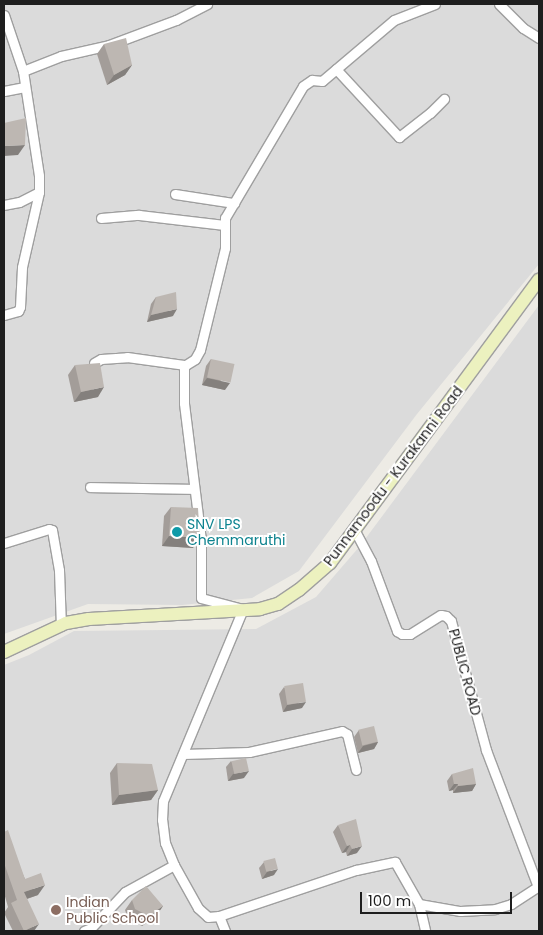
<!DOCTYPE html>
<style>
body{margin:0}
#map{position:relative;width:543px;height:935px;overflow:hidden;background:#edebe5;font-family:Poppins,sans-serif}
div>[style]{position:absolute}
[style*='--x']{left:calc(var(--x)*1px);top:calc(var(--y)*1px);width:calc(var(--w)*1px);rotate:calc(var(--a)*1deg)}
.residential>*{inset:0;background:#dbdbdb}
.roads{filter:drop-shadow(1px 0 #9f9f9f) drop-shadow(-1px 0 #9f9f9f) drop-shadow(0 1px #9f9f9f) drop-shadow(0 -1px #9f9f9f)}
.street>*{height:9px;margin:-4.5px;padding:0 4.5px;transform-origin:4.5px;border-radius:4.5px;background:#fff}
.secondary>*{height:12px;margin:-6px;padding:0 6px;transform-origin:6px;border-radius:6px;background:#ecf1bf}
.wall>*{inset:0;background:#a39d99}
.shaded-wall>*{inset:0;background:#84807d}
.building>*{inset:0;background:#bdb7b2;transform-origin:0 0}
.dots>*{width:14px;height:14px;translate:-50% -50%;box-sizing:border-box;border:2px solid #fff;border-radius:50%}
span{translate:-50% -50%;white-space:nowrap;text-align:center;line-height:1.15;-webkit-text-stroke:4px #fff;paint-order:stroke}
.street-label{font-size:14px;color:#1e1e1e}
.culture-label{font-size:14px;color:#0d838f}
.left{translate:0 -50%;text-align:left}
.education-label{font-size:14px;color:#785e54}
.frame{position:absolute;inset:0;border:5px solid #1e1e1e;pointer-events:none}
.scale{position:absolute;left:360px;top:892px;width:152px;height:22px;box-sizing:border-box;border:2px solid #1e1e1e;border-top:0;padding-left:6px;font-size:15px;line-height:18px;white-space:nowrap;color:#1e1e1e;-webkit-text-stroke:4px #fff;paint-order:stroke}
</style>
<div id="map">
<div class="residential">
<div style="clip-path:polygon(4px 4px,539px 4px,539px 264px,417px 414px,299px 571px,252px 598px,182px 605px,88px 604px,4px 634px)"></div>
<div style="clip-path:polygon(539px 305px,539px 931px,4px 931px,4px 665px,29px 655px,74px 631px,256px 629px,316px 597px,360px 546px)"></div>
</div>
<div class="roads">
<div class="street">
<div style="--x:499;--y:4;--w:34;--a:45"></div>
<div style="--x:523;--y:28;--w:19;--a:32"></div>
<div style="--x:4;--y:15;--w:59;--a:71.3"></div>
<div style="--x:23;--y:71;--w:106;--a:81.3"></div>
<div style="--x:39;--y:176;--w:16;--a:90"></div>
<div style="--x:39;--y:192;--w:22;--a:153"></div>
<div style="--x:19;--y:202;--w:15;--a:169"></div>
<div style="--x:336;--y:69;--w:93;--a:47.2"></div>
<div style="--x:399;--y:137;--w:39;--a:-38"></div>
<div style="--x:430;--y:113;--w:20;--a:-45"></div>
<div style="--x:23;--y:71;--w:41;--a:-21.5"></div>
<div style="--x:61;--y:56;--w:49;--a:-12.9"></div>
<div style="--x:109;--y:45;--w:72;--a:-20.5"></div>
<div style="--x:176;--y:20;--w:35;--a:-27"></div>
<div style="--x:4;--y:91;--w:21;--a:-11"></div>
<div style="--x:175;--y:194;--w:60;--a:8.7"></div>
<div style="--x:101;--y:218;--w:38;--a:-5"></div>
<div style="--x:139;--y:215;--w:86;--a:6.7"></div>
<div style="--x:4;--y:315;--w:15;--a:-16"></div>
<div style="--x:18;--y:311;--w:4;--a:-63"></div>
<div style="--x:20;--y:307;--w:40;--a:-87.1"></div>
<div style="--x:22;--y:267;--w:77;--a:-77.2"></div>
<div style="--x:94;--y:363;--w:8;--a:-30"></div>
<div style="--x:101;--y:359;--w:26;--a:-4"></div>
<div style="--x:127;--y:357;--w:59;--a:7.9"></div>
<div style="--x:90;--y:487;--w:104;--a:1.1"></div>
<div style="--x:354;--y:529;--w:36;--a:62"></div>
<div style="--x:371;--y:561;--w:75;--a:69.6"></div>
<div style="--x:397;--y:631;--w:6;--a:31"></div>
<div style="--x:402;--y:634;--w:8;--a:0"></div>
<div style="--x:410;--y:634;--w:36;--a:-32"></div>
<div style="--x:441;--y:615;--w:5;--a:11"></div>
<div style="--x:446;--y:616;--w:7;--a:45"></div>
<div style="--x:451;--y:621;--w:134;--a:74.8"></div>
<div style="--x:486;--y:750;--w:147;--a:69.2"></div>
<div style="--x:4;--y:543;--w:47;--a:-17.3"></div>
<div style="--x:49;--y:529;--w:3;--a:18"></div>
<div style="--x:52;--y:530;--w:41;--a:80.1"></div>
<div style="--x:59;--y:570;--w:56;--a:88"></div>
<div style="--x:183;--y:754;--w:66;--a:-1.7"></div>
<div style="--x:249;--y:752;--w:95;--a:-12.7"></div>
<div style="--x:342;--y:731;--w:6;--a:31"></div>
<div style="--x:347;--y:734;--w:37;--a:76"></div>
<div style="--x:174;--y:865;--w:49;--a:60.8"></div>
<div style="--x:198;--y:908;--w:13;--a:42"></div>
<div style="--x:208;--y:917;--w:11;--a:-5"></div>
<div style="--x:219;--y:916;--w:145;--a:-18.6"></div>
<div style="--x:356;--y:870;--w:40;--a:-12"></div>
<div style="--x:395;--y:862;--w:48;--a:60.3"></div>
<div style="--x:419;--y:904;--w:42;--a:9.7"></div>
<div style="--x:460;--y:911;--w:35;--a:-3"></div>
<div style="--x:495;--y:909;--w:17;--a:-17"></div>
<div style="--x:511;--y:904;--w:33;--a:-33"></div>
<div style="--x:419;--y:904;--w:28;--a:77"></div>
<div style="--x:219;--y:916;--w:16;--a:68"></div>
<div style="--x:84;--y:931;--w:8;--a:-23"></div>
<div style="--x:91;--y:928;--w:50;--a:-46.6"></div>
<div style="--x:125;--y:892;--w:56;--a:-28.9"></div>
<div style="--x:174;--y:865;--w:24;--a:-112"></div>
<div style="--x:165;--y:843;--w:23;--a:-97"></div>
<div style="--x:162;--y:820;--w:19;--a:-87"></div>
<div style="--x:163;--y:801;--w:208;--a:-67.4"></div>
<div style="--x:243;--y:609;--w:43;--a:-165.3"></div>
<div style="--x:201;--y:598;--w:58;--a:-90"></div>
<div style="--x:201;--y:540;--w:138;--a:-97.1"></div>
<div style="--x:184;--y:403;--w:37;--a:-90"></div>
<div style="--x:184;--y:366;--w:13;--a:-32"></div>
<div style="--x:195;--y:359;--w:10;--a:-61"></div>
<div style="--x:200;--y:350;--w:105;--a:-76.2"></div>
<div style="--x:225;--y:248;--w:30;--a:-90"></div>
<div style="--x:225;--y:218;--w:153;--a:-59.4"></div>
<div style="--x:303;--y:86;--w:11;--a:-34"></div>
<div style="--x:312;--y:80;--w:10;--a:6"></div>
<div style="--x:322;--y:81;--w:94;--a:-40.3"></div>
<div style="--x:394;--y:20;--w:44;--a:-21.3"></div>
</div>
<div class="secondary">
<div style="--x:4;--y:652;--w:68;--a:-25.1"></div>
<div style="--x:66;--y:623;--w:23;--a:-10"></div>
<div style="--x:89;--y:619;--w:171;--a:-3.3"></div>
<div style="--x:260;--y:609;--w:19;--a:-16"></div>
<div style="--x:278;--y:604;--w:25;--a:-34"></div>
<div style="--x:299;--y:590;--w:41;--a:-41.1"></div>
<div style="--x:330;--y:563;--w:352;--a:-53.6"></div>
</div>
</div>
<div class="wall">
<div style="clip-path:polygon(104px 44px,132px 65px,125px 75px,107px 85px,97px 54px)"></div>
<div style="clip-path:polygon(156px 297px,173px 316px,147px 322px,151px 304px)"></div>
<div style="clip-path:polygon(211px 359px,225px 390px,202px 385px,206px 366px)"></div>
<div style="clip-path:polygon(75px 365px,98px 397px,74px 402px,68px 375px)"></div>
<div style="clip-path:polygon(171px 507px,193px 548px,162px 546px,164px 516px)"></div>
<div style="clip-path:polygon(284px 687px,302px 708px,283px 712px,279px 694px)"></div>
<div style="clip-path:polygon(359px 730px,378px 742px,374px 749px,358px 753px,354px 737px)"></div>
<div style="clip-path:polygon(231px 761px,244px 778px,228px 781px,226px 767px)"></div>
<div style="clip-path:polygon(117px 763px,158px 790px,151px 800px,112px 805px,110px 773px)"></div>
<div style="clip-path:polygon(452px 774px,476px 784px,472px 791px,453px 793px,453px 790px,449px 791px,447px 781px)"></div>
<div style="clip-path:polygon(338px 825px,357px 853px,347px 856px,346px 852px,342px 853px,333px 832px)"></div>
<div style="clip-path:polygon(4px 832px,25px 879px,38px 895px,27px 899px,34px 931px,13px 931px,4px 913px,8px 907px,4px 893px)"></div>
<div style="clip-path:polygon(264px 862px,274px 875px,262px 879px,259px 868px)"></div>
<div style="clip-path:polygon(132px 900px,163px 906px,156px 916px,142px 926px,128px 919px,125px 910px)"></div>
</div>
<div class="shaded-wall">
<div style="clip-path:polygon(132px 65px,125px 75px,107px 85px,114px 75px)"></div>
<div style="clip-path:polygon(25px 145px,18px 155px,4px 156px,4px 146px)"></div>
<div style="clip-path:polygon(177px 309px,173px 316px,147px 322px,151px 315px)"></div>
<div style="clip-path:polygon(207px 378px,230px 383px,225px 390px,202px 385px)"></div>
<div style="clip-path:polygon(104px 387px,98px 397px,74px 402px,81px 392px)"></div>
<div style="clip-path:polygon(169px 536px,200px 538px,193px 548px,162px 546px)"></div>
<div style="clip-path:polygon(306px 702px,302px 708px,283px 712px,287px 705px)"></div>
<div style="clip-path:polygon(378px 742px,374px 749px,358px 753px,363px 746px)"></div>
<div style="clip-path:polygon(249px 771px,244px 778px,228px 781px,233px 774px)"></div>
<div style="clip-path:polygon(454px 784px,458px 784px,453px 790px,449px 791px)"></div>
<div style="clip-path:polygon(476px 784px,472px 791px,453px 793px,458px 786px)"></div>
<div style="clip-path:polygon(158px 790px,151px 800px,112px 805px,119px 795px)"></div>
<div style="clip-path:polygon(350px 845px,346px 852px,342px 853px,347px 846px)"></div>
<div style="clip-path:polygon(362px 846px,357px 853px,347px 856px,352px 849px)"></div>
<div style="clip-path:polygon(278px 869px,274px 875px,262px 879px,267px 872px)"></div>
<div style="clip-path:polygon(45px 885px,38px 895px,17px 902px,24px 892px)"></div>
<div style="clip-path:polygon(163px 906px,156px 916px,142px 926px,149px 916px)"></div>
<div style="clip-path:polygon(39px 924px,34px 931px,24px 931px)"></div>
</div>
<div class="building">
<div style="clip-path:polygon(126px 38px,132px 65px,114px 75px,104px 44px)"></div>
<div style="clip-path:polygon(26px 118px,25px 145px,4px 146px,4px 123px)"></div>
<div style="clip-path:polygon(176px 292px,177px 309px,151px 315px,156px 297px)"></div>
<div style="left:211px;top:359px;width:24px;height:19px;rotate:12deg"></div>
<div style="clip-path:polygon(100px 363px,104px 387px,81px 392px,75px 365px)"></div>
<div style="clip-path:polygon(171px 507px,198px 508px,200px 538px,169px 536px)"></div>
<div style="left:303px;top:683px;width:19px;height:19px;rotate:81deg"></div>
<div style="left:374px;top:726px;width:16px;height:16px;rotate:76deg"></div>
<div style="left:246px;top:758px;width:13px;height:15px;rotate:77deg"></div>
<div style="clip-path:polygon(117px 763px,152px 764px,158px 790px,119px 795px)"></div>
<div style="clip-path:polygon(473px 768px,476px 784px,458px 786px,458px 784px,454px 784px,452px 774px)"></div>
<div style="clip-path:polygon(356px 819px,362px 846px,352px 849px,350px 845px,347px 846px,338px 825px)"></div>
<div style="clip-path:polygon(8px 830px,25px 879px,41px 873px,45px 885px,24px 892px,39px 924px,24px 931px,11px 903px,17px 900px,4px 863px,4px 832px)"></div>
<div style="left:275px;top:858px;width:11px;height:12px;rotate:75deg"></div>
<div style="clip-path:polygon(146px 886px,163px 906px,149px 916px,135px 909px,132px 900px)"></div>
</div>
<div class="dots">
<div style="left:177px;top:532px;background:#0f9aa8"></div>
<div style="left:56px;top:910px;background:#8d6e63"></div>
</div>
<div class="street-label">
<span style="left:393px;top:476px;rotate:-53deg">Punnamoodu - Kurakanni Road</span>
<span style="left:465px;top:672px;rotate:75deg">PUBLIC ROAD</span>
</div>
<div class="culture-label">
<span class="left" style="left:187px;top:532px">SNV LPS<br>Chemmaruthi</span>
</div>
<div class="education-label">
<span class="left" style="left:66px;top:910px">Indian<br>Public School</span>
</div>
<div class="frame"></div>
<div class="scale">100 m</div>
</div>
